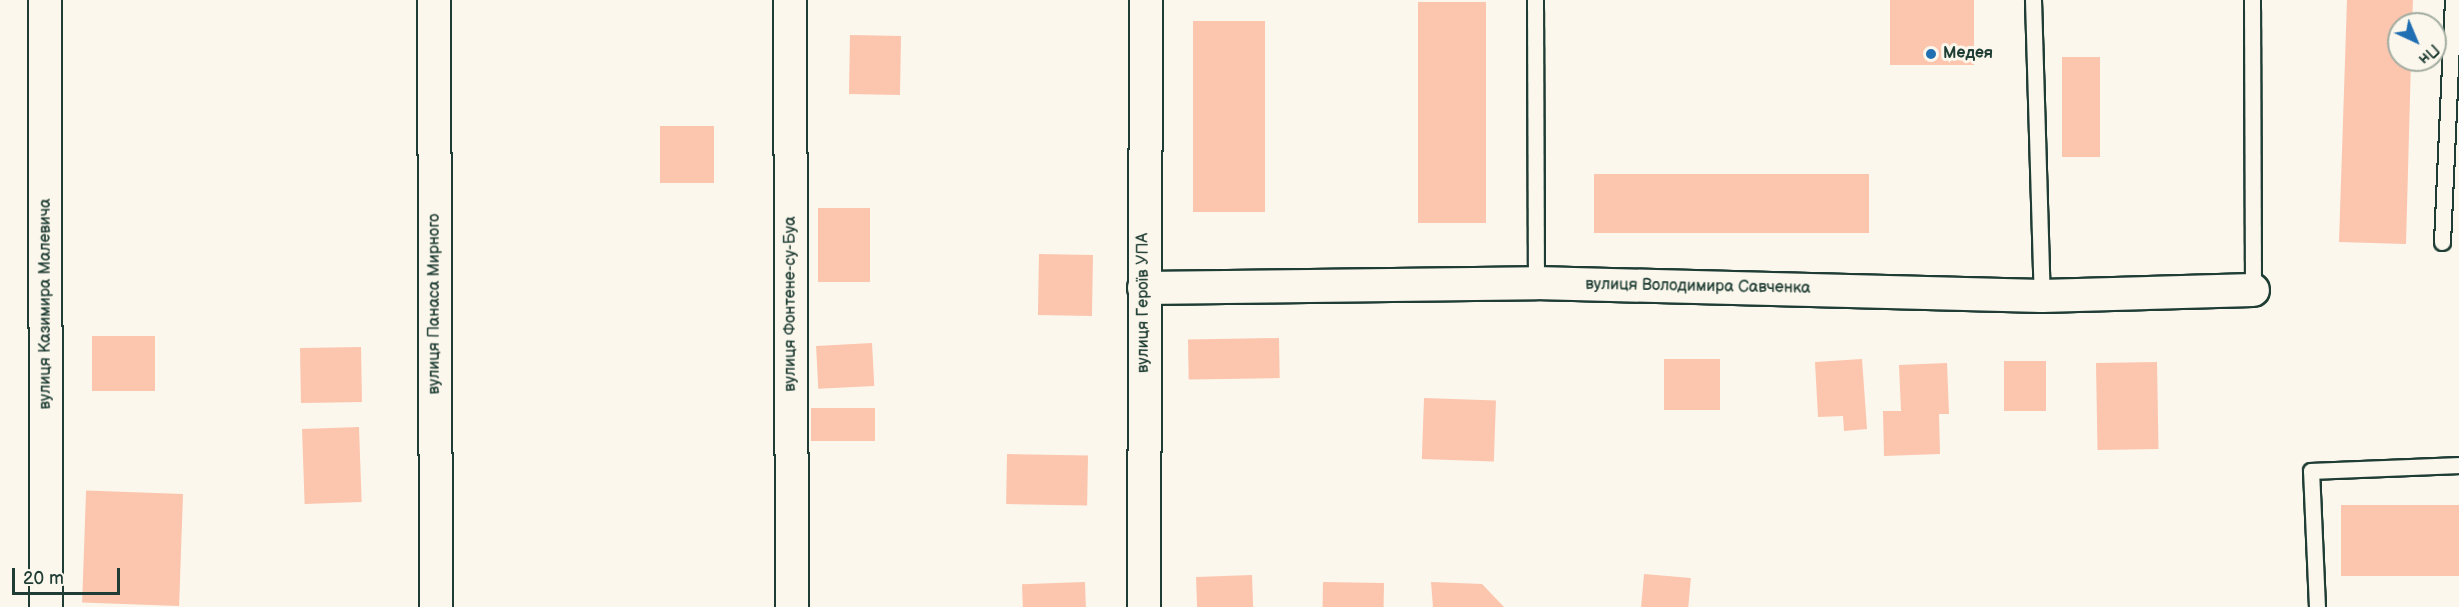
<!DOCTYPE html>
<meta charset="utf-8">
<style>
body{margin:0}
#map{position:relative;width:2459px;height:607px;overflow:hidden;background:#fbf7ec;font-family:"Balsamiq Sans",sans-serif}
div>[style]{position:absolute}
[style*='--x']{left:calc(var(--x)*1px);top:calc(var(--y)*1px);width:calc(var(--w)*1px);rotate:calc(var(--a)*1deg)}
.building>*{inset:0;background:#fcc5ae;transform-origin:0 0}
.roads{filter:drop-shadow(2px 0 #1f3d34) drop-shadow(-2px 0 #1f3d34) drop-shadow(0 2px #1f3d34) drop-shadow(0 -2px #1f3d34)}
.service>*{height:15px;margin:-7.5px;padding:0 7.5px;transform-origin:7.5px;border-radius:7.5px;background:#fbf7ec}
.minor>*{height:32px;margin:-16px;padding:0 16px;transform-origin:16px;border-radius:16px;background:#fbf7ec}
.dots>*{width:16px;height:16px;translate:-50% -50%;box-sizing:border-box;border:3px solid #fbf7ec;border-radius:50%}
span{translate:-50% -50%;white-space:nowrap;text-align:center;line-height:1.15;-webkit-text-stroke:6px #fbf7ec;paint-order:stroke}
.poi-label{font-size:16px;color:#1f3d34;font-weight:700}
.left{translate:0 -50%;text-align:left}
.street-label{font-size:16px;color:#1f3d34}
.north{position:absolute;left:2387px;top:12px;width:60px;height:60px;box-sizing:border-box;background:#fbf7ec;border:2px solid #a3ada2;border-radius:50%;rotate:136deg;font-size:16px;font-weight:700;line-height:24px;text-align:center;color:#1f3d34}
.north::after{content:'';display:block;margin:auto;width:21px;height:27px;background:#1f6fb2;clip-path:polygon(50% 0,100% 100%,50% 72%,0 100%)}
.scale{position:absolute;left:12px;top:568px;width:108px;height:27px;box-sizing:border-box;border:3px solid #1f3d34;border-top:0;padding-left:8px;font-size:18px;line-height:21px;white-space:nowrap;color:#1f3d34;-webkit-text-stroke:4px #fbf7ec;paint-order:stroke}
</style>
<div id="map">
<div class="building">
<div style="left:1890px;top:0;width:84px;height:65px"></div>
<div style="clip-path:polygon(2347px 0,2413px 0,2412px 24px,2399px 24px,2399px 60px,2411px 60px,2406px 244px,2339px 242px)"></div>
<div style="left:1418px;top:2px;width:68px;height:221px"></div>
<div style="left:1193px;top:21px;width:72px;height:191px"></div>
<div style="left:850px;top:35px;width:51px;height:59px;rotate:1deg"></div>
<div style="left:2100px;top:57px;width:100px;height:38px;rotate:90deg"></div>
<div style="left:660px;top:126px;width:54px;height:57px"></div>
<div style="left:1594px;top:174px;width:275px;height:59px"></div>
<div style="left:818px;top:208px;width:52px;height:74px"></div>
<div style="left:1039px;top:254px;width:54px;height:61px;rotate:1deg"></div>
<div style="left:92px;top:336px;width:63px;height:55px"></div>
<div style="left:1279px;top:338px;width:40px;height:91px;rotate:89deg"></div>
<div style="left:872px;top:343px;width:43px;height:56px;rotate:87deg"></div>
<div style="left:361px;top:347px;width:55px;height:61px;rotate:89deg"></div>
<div style="left:1664px;top:359px;width:56px;height:51px"></div>
<div style="clip-path:polygon(1862px 359px,1867px 429px,1844px 431px,1843px 416px,1818px 417px,1815px 362px)"></div>
<div style="left:2004px;top:361px;width:42px;height:50px"></div>
<div style="left:2157px;top:362px;width:87px;height:61px;rotate:89deg"></div>
<div style="clip-path:polygon(1947px 363px,1949px 414px,1939px 414px,1940px 454px,1884px 456px,1883px 411px,1901px 411px,1899px 365px)"></div>
<div style="left:1424px;top:398px;width:72px;height:61px;rotate:2deg"></div>
<div style="left:811px;top:408px;width:64px;height:33px"></div>
<div style="left:359px;top:427px;width:75px;height:57px;rotate:88deg"></div>
<div style="left:1007px;top:454px;width:81px;height:50px;rotate:1deg"></div>
<div style="left:183px;top:494px;width:112px;height:97px;rotate:92deg"></div>
<div style="left:2341px;top:505px;width:118px;height:71px"></div>
<div style="left:1644px;top:574px;width:47px;height:33px;rotate:5deg"></div>
<div style="left:1252px;top:575px;width:32px;height:56px;rotate:88deg"></div>
<div style="left:1085px;top:582px;width:25px;height:63px;rotate:88deg"></div>
<div style="left:1323px;top:582px;width:61px;height:25px;rotate:1deg"></div>
<div style="clip-path:polygon(1431px 582px,1482px 584px,1504px 607px,1433px 607px)"></div>
</div>
<div class="roads">
<div class="service">
<div style="--x:1535;--y:0;--w:283;--a:89.8"></div>
<div style="--x:2033;--y:0;--w:296;--a:88.3"></div>
<div style="--x:2252;--y:0;--w:290;--a:89.8"></div>
<div style="--x:2442;--y:242;--w:242;--a:-87.4"></div>
<div style="--x:2317;--y:607;--w:136;--a:-92.5"></div>
<div style="--x:2311;--y:471;--w:148;--a:-2.3"></div>
</div>
<div class="minor">
<div style="--x:45;--y:0;--w:607;--a:89.91"></div>
<div style="--x:434;--y:0;--w:607;--a:89.81"></div>
<div style="--x:790;--y:0;--w:607;--a:89.81"></div>
<div style="--x:1144;--y:288;--w:392;--a:-0.7"></div>
<div style="--x:1536;--y:283;--w:506;--a:1.47"></div>
<div style="--x:2042;--y:296;--w:211;--a:-1.6"></div>
<div style="--x:1144;--y:607;--w:607;--a:-89.81"></div>
</div>
</div>
<div class="dots">
<div style="left:1931px;top:54px;background:#1f6fb2"></div>
</div>
<div class="poi-label">
<span class="left" style="left:1943px;top:54px">Медея</span>
</div>
<div class="street-label">
<span style="left:1698px;top:287px;rotate:1deg">вулиця Володимира Савченка</span>
<span style="left:1144px;top:303px;rotate:-90deg">вулиця Героїв УПА</span>
<span style="left:46px;top:304px;rotate:-90deg">вулиця Казимира Малевича</span>
<span style="left:435px;top:304px;rotate:-90deg">вулиця Панаса Мирного</span>
<span style="left:791px;top:304px;rotate:-90deg">вулиця Фонтене-су-Буа</span>
</div>
<div class="north">Пн</div>
<div class="scale">20 m</div>
</div>
